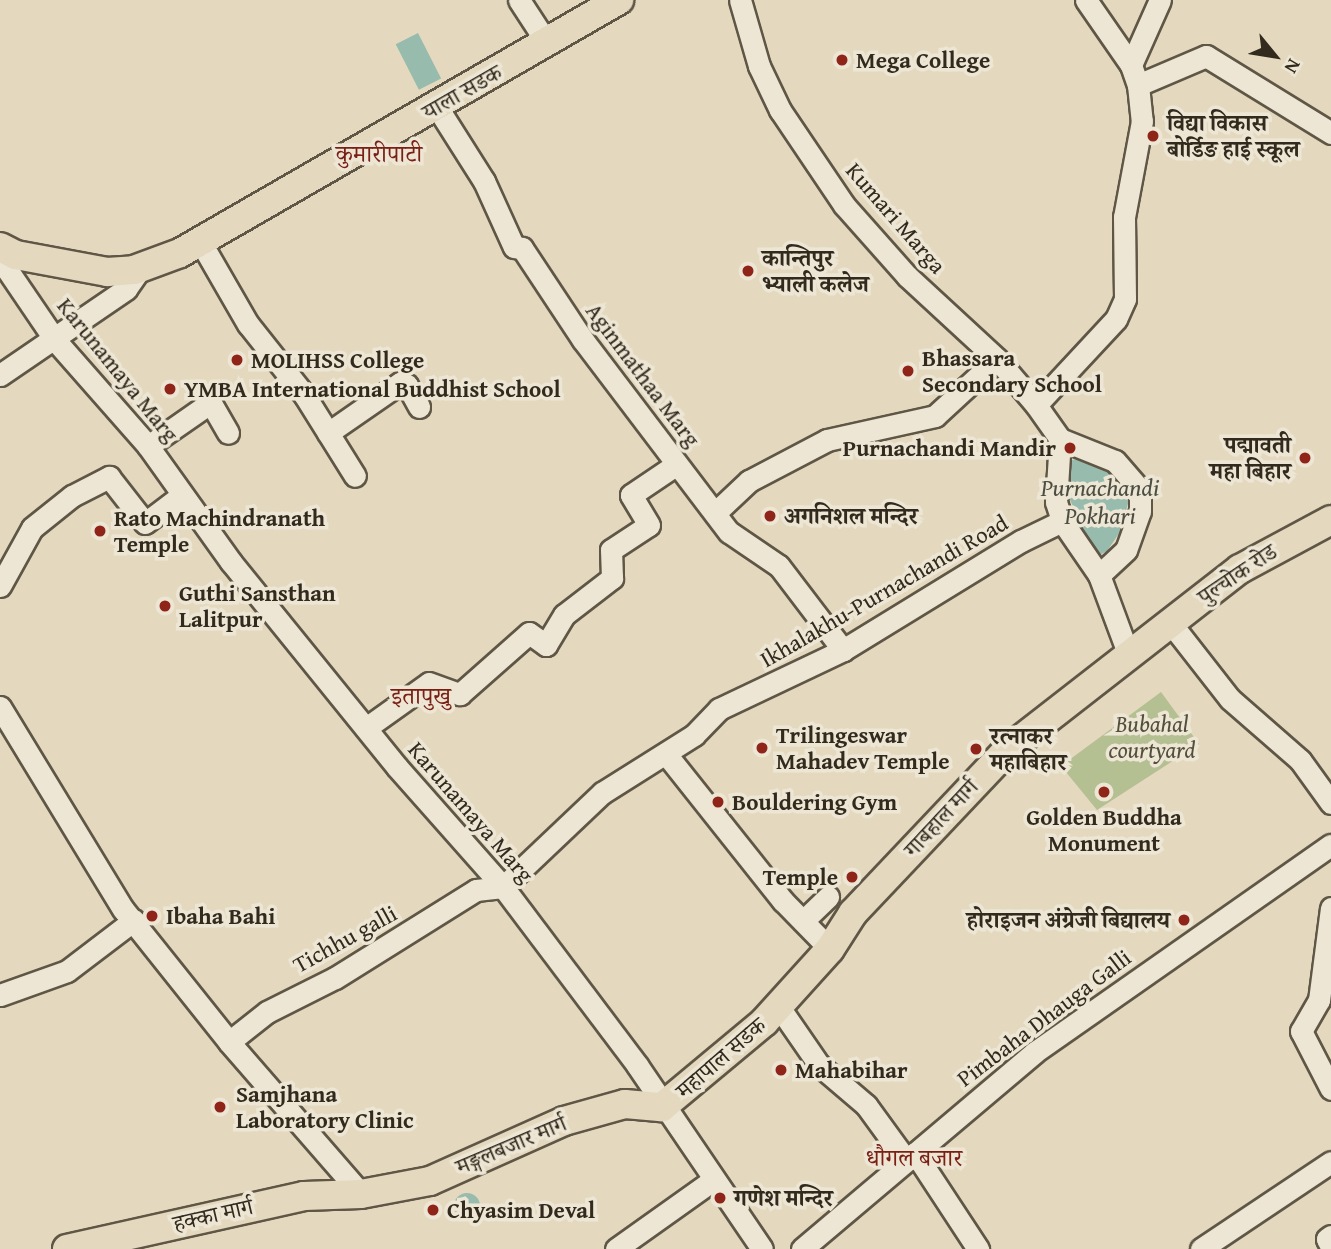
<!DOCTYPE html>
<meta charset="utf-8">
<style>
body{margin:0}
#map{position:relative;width:1331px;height:1249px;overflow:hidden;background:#e4d9be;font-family:"Gentium Book Plus","Noto Serif Devanagari",serif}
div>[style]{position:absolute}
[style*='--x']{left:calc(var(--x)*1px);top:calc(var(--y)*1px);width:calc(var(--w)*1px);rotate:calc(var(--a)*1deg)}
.green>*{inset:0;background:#b4bf92}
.water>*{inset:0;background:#97bbac;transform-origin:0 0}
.round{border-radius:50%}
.roads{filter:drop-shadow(2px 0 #5f5646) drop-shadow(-2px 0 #5f5646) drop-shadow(0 2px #5f5646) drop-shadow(0 -2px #5f5646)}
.minor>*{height:21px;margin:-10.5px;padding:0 10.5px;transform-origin:10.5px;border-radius:10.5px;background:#ede6d5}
.major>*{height:28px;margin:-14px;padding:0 14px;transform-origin:14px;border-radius:14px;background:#e4d9be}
.dots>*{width:19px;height:19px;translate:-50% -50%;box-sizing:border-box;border:4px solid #ede6d5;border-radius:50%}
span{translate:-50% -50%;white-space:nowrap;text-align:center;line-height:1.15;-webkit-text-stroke:7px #ede6d5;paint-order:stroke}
.poi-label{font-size:23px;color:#332a1e;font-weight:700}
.left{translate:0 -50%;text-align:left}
.right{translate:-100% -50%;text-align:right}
.street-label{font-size:23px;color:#332a1e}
.park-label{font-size:23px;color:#534f3b;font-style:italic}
.neighbourhood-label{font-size:24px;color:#7a1f14}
.water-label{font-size:24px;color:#4c4e42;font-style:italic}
.north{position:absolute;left:1240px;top:21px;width:70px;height:70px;-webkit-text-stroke:5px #ede6d5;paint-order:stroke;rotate:120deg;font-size:19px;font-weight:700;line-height:28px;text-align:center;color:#332a1e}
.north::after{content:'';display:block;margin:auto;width:24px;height:32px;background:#332a1e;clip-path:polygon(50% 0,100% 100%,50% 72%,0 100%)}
</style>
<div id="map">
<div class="green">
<div style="clip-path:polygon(1161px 692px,1199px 744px,1097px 810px,1061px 766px)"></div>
</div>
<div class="water">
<div style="left:418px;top:33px;width:51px;height:25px;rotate:63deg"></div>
<div style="clip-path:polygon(1096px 456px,1131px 493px,1120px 532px,1107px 551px,1092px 559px,1072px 531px,1079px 519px,1070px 500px,1059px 499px,1059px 462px)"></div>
<div class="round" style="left:454px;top:1193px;width:26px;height:26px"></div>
</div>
<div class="roads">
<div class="minor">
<div style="--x:519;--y:0;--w:51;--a:56.9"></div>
<div style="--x:740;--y:0;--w:69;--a:73.9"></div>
<div style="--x:759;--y:66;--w:49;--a:64.5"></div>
<div style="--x:780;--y:110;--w:115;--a:56"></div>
<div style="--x:844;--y:205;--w:95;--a:48.4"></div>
<div style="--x:907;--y:276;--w:122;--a:42.7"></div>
<div style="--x:997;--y:359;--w:60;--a:49.7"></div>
<div style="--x:1086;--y:0;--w:79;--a:55.3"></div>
<div style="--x:1131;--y:65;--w:21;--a:71"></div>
<div style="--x:1138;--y:85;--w:36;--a:84"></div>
<div style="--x:1142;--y:121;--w:98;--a:100.6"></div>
<div style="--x:1124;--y:217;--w:82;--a:89.3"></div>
<div style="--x:1125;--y:299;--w:22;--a:114"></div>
<div style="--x:1116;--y:319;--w:117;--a:132.9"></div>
<div style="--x:1036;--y:405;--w:42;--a:54.8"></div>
<div style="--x:1060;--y:439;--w:63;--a:93.6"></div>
<div style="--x:1056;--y:502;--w:20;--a:72"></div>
<div style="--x:1062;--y:521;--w:65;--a:55.6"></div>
<div style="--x:1099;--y:575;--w:83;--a:69.6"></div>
<div style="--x:1131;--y:65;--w:71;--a:-66"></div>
<div style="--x:1138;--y:85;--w:74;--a:-23.1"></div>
<div style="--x:1206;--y:56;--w:147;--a:31.6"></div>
<div style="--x:437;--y:107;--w:88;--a:57.6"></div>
<div style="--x:484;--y:181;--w:72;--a:65.6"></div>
<div style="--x:514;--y:247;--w:8;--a:7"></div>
<div style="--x:522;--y:248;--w:110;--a:56.5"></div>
<div style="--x:583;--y:340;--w:241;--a:52.8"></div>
<div style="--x:729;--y:532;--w:60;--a:34.2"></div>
<div style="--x:779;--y:566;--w:106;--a:52.7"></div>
<div style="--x:200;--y:241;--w:96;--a:60"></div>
<div style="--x:248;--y:324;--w:92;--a:51.6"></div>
<div style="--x:305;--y:396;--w:94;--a:58"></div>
<div style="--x:0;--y:259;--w:98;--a:55.8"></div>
<div style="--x:55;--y:340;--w:141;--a:48.7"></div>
<div style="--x:148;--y:446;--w:143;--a:54.4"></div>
<div style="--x:231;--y:562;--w:264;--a:51"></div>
<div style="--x:397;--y:767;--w:160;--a:48.5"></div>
<div style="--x:503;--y:887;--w:223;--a:53"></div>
<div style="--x:637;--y:1065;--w:222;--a:55.8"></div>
<div style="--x:0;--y:375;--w:153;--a:-34.3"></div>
<div style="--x:126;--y:289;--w:28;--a:-55"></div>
<div style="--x:328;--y:433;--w:88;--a:-34.8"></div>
<div style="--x:400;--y:383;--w:7;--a:16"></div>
<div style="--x:407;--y:385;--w:25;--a:61"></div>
<div style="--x:1060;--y:439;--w:59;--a:21.8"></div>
<div style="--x:1115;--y:461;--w:38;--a:49"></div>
<div style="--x:1140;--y:490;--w:21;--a:90"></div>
<div style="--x:1140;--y:511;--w:41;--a:109.7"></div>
<div style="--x:1126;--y:550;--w:37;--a:137"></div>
<div style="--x:148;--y:446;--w:72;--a:-34.8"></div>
<div style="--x:207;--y:405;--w:5;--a:0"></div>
<div style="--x:212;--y:405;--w:32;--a:60"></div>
<div style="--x:715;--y:513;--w:47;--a:-43.3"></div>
<div style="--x:749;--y:481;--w:88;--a:-27.7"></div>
<div style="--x:827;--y:440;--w:111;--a:-12.5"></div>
<div style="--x:935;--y:416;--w:84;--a:-42.6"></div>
<div style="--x:0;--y:586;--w:66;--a:-61.1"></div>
<div style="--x:32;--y:528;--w:51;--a:-38.7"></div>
<div style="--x:72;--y:496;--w:42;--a:-27.2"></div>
<div style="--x:109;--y:477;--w:58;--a:52"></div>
<div style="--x:145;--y:523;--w:46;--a:-37.1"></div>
<div style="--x:1169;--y:621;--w:99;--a:52"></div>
<div style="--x:1230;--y:699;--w:93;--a:41.1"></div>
<div style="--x:1300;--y:760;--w:53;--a:54.2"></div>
<div style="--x:0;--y:707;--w:237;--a:58.7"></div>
<div style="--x:123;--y:909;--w:170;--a:51.4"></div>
<div style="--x:229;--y:1042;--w:201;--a:49"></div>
<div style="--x:366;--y:728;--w:77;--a:-35.5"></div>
<div style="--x:429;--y:683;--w:33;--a:20"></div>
<div style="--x:460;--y:694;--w:92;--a:-41.5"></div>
<div style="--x:529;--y:633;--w:21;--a:35"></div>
<div style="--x:546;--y:645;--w:35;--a:-59"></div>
<div style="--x:564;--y:615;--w:61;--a:-37.6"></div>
<div style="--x:612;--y:578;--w:28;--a:-92"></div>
<div style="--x:611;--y:550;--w:45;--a:-33.3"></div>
<div style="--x:649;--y:525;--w:35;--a:-121"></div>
<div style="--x:631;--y:495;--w:55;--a:-34"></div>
<div style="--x:666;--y:754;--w:188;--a:51.5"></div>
<div style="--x:783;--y:901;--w:67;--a:45.6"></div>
<div style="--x:1331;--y:908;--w:93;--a:97.4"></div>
<div style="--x:1319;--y:1000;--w:36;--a:120"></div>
<div style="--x:1301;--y:1031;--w:65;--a:62.7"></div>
<div style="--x:803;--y:921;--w:35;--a:-44"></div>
<div style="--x:0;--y:995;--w:71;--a:-19.7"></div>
<div style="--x:67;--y:971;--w:84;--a:-37.3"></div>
<div style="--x:779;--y:1007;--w:70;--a:55.4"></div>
<div style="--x:819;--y:1065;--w:62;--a:40.4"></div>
<div style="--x:866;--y:1105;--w:68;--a:54"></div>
<div style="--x:229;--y:1042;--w:48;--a:-38.3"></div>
<div style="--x:267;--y:1012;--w:76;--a:-26.6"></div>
<div style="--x:335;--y:978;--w:166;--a:-32"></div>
<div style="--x:476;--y:890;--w:27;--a:-6"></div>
<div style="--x:503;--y:887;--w:137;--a:-43.5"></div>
<div style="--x:602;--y:793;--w:109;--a:-32.2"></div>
<div style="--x:694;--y:735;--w:36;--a:-46"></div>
<div style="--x:719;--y:709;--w:137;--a:-25.4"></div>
<div style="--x:843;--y:650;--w:209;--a:-31.5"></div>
<div style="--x:1021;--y:541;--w:46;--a:-26"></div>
<div style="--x:915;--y:1153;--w:115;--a:56.7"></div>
<div style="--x:1331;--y:1236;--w:5;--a:143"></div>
<div style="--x:1327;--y:1239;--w:9;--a:63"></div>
<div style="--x:616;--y:1249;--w:119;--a:-35.4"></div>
<div style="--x:802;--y:1249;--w:305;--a:-40.2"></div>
<div style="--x:1035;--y:1052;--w:361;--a:-35"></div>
<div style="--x:1201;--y:1249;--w:156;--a:-33.8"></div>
</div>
<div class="major">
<div style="--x:0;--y:247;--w:18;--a:27"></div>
<div style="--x:16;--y:255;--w:93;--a:10.6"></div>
<div style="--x:107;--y:272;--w:27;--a:-4"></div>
<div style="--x:134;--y:270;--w:49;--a:-20.3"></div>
<div style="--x:180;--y:253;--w:507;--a:-29.96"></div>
<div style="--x:67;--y:1249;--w:243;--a:-12.6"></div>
<div style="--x:304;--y:1196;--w:57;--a:-2"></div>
<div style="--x:361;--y:1194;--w:70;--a:-10.7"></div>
<div style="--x:430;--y:1181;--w:147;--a:-24.1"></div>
<div style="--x:564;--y:1121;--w:63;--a:-15.6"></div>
<div style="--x:625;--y:1104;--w:37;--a:5"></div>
<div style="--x:662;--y:1107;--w:133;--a:-39.8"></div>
<div style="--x:764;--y:1022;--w:98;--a:-47.9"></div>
<div style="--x:830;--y:949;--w:43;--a:-57.4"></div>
<div style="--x:853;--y:913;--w:223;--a:-46.6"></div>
<div style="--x:1006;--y:751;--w:296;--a:-37.9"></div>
<div style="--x:1240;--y:569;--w:103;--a:-28.3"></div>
</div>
</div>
<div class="dots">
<div style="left:842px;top:60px;background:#8f2418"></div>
<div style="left:1153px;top:136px;background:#8f2418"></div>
<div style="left:748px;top:271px;background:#8f2418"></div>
<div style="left:237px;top:360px;background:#8f2418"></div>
<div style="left:908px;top:371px;background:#8f2418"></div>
<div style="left:170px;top:389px;background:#8f2418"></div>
<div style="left:1070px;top:448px;background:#8f2418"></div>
<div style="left:1305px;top:458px;background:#8f2418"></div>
<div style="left:770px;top:516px;background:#8f2418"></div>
<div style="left:100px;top:531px;background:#8f2418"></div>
<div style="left:165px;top:606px;background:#8f2418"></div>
<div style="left:762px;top:748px;background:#8f2418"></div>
<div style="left:976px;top:749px;background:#8f2418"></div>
<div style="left:1104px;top:792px;background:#8f2418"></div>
<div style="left:718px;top:802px;background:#8f2418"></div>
<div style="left:852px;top:877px;background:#8f2418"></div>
<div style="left:152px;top:916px;background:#8f2418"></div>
<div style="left:1184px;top:920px;background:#8f2418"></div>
<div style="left:781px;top:1070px;background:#8f2418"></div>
<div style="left:220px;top:1107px;background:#8f2418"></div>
<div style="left:720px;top:1198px;background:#8f2418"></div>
<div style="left:433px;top:1210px;background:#8f2418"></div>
</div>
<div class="poi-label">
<span class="left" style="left:856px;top:60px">Mega College</span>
<span class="left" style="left:1167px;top:136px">विद्या विकास<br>बोर्डिङ हाई स्कूल</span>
<span class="left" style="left:762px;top:271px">कान्तिपुर<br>भ्याली कलेज</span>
<span class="left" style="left:922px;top:371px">Bhassara<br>Secondary School</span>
<span class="left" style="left:251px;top:360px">MOLIHSS College</span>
<span class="left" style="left:184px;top:389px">YMBA International Buddhist School</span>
<span class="right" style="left:1291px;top:458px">पद्मावती<br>महा बिहार</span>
<span class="right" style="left:1056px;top:448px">Purnachandi Mandir</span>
<span class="left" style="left:784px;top:516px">अगनिशल मन्दिर</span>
<span class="left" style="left:114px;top:531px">Rato Machindranath<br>Temple</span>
<span class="left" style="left:179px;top:606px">Guthi Sansthan<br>Lalitpur</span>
<span class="left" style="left:776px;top:748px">Trilingeswar<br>Mahadev Temple</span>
<span class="left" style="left:990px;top:749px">रत्नाकर<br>महाबिहार</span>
<span class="left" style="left:732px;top:802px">Bouldering Gym</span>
<span style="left:1104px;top:830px">Golden Buddha<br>Monument</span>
<span class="right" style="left:838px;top:877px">Temple</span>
<span class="left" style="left:166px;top:916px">Ibaha Bahi</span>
<span class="right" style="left:1170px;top:920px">होराइजन अंग्रेजी बिद्यालय</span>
<span class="left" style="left:795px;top:1070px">Mahabihar</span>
<span class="left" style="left:236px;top:1107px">Samjhana<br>Laboratory Clinic</span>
<span class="left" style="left:734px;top:1198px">गणेश मन्दिर</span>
<span class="left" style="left:447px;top:1210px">Chyasim Deval</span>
</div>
<div class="street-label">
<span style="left:462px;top:92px;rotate:-30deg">याला सडक</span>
<span style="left:896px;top:218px;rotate:49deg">Kumari Marga</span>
<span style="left:118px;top:370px;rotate:51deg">Karunamaya Marg</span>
<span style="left:643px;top:375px;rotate:53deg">Aginmathaa Marg</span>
<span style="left:1237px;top:574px;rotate:-34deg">पुल्चोक रोड</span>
<span style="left:884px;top:591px;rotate:-30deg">Ikhalakhu-Purnachandi Road</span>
<span style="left:471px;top:812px;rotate:49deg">Karunamaya Marg</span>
<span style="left:941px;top:818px;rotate:-47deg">गाबहाल मार्ग</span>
<span style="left:345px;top:939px;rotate:-29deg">Tichhu galli</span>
<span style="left:1044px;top:1018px;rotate:-37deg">Pimbaha Dhauga Galli</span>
<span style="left:721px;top:1058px;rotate:-41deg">महापाल सडक</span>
<span style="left:511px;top:1145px;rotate:-23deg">मङ्गलबजार मार्ग</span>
<span style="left:213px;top:1215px;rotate:-13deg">हक्का मार्ग</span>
</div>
<div class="park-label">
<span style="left:1152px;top:737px">Bubahal<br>courtyard</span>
</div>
<div class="neighbourhood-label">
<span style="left:379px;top:154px">कुमारीपाटी</span>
<span style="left:421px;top:696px">इतापुखु</span>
<span style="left:914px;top:1158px">धौगल बजार</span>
</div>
<div class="water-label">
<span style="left:1100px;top:502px">Purnachandi<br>Pokhari</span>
</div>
<div class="north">N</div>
</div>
